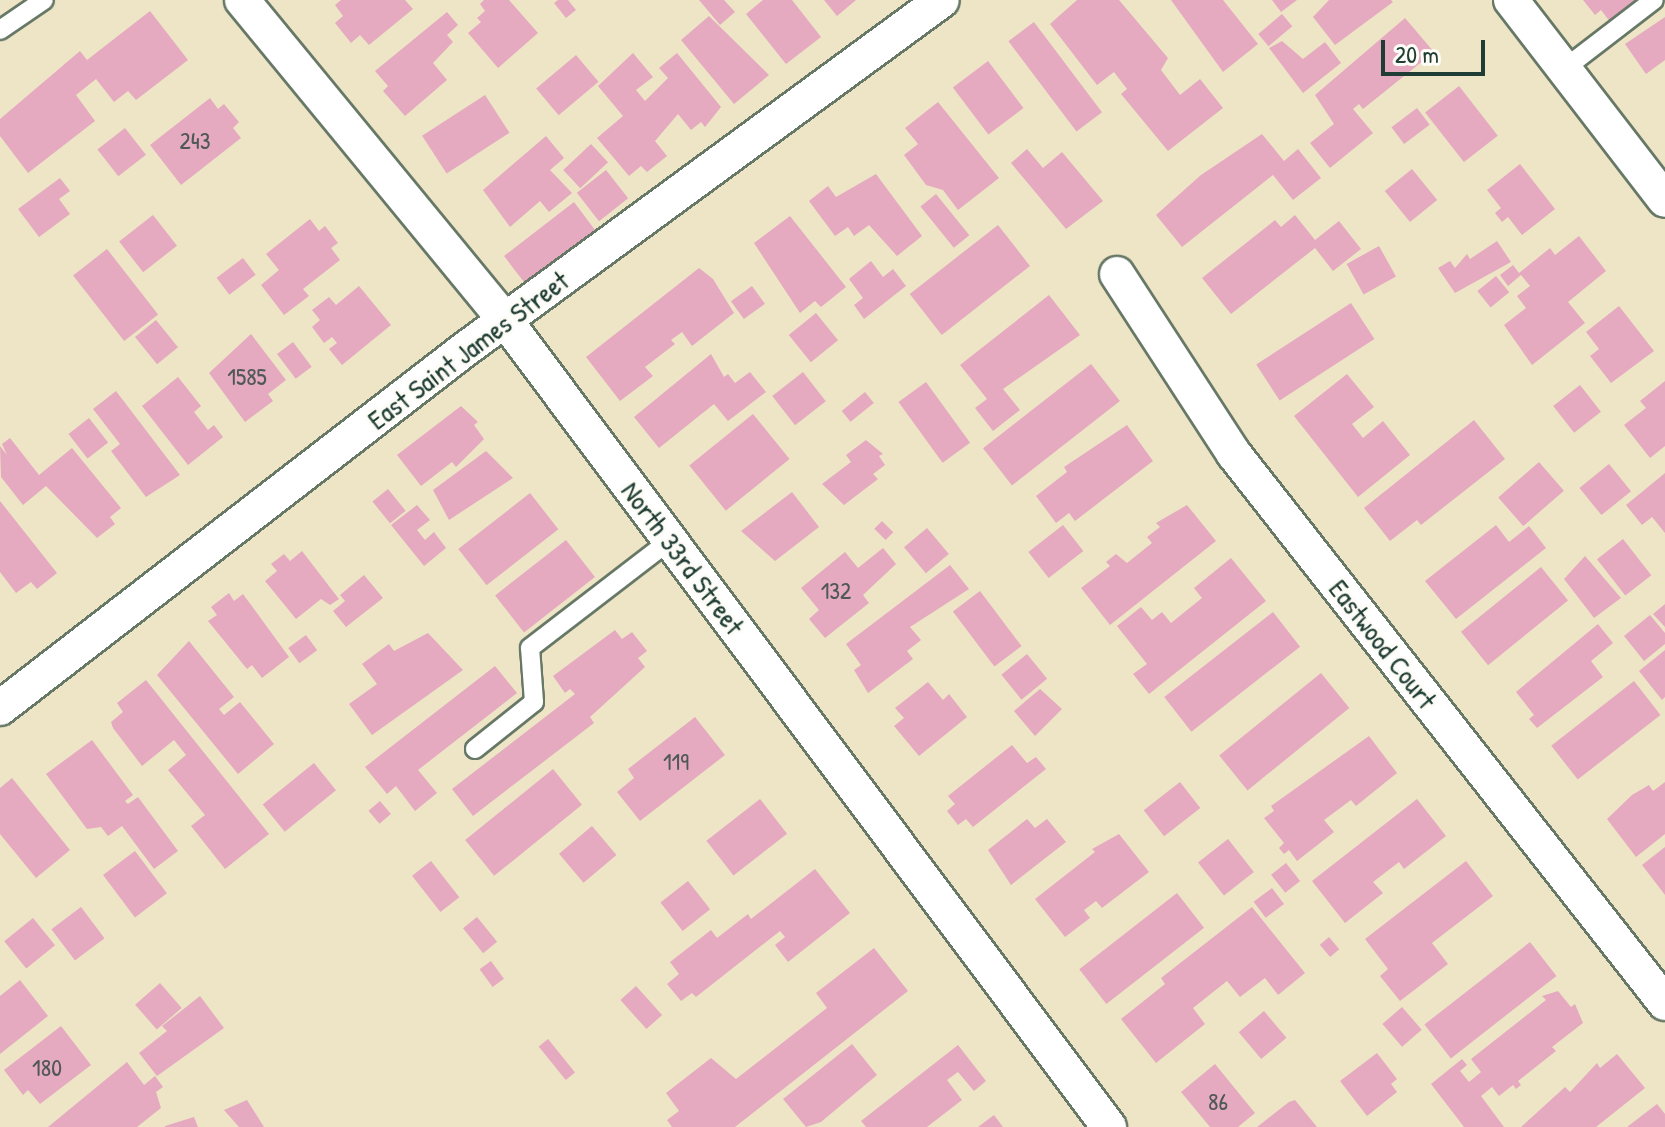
<!DOCTYPE html>
<style>
body{margin:0}
#map{position:relative;width:1665px;height:1127px;overflow:hidden;background:#ede5c6;font-family:"Patrick Hand",sans-serif}
div>[style]{position:absolute}
[style*='--x']{left:calc(var(--x)*1px);top:calc(var(--y)*1px);width:calc(var(--w)*1px);rotate:calc(var(--a)*1deg)}
.building>*{inset:0;background:#e5aac0;transform-origin:0 0}
.roads{filter:drop-shadow(2px 0 #677867) drop-shadow(-2px 0 #677867) drop-shadow(0 2px #677867) drop-shadow(0 -2px #677867)}
.service>*{height:18px;margin:-9px;padding:0 9px;transform-origin:9px;border-radius:9px;background:#fff}
.minor>*{height:34px;margin:-17px;padding:0 17px;transform-origin:17px;border-radius:17px;background:#fff}
span{translate:-50% -50%;white-space:nowrap;text-align:center;line-height:1.15;-webkit-text-stroke:6px #fdfcf7;paint-order:stroke}
.number-label{font-size:24px;color:#505857}
.number-label span{-webkit-text-stroke-width:0}
.street-label{font-size:28px;color:#1f3d34}
.scale{position:absolute;left:1381px;top:40px;width:104px;height:36px;box-sizing:border-box;border:4px solid #1f3d34;border-top:0;padding-left:10px;font-size:24px;line-height:28px;white-space:nowrap;color:#1f3d34;-webkit-text-stroke:6px #fdfcf7;paint-order:stroke}
</style>
<div id="map">
<div class="building">
<div style="clip-path:polygon(341px 0,405px 0,413px 9px,369px 45px,360px 35px,351px 43px,335px 23px,343px 16px,335px 5px)"></div>
<div style="clip-path:polygon(484px 0,509px 0,538px 33px,498px 68px,468px 33px,481px 22px,477px 18px,485px 11px,480px 4px)"></div>
<div style="clip-path:polygon(558px 0,568px 0,576px 10px,566px 18px,554px 3px)"></div>
<div style="clip-path:polygon(699px 0,724px 0,735px 12px,720px 25px)"></div>
<div style="clip-path:polygon(763px 0,792px 0,821px 37px,786px 64px,746px 14px)"></div>
<div style="clip-path:polygon(824px 0,856px 0,837px 16px)"></div>
<div style="clip-path:polygon(1077px 0,1119px 0,1168px 58px,1161px 70px,1180px 95px,1200px 79px,1223px 108px,1168px 151px,1121px 94px,1127px 89px,1114px 72px,1097px 85px,1050px 24px)"></div>
<div style="clip-path:polygon(1171px 0,1223px 0,1258px 44px,1223px 72px)"></div>
<div style="clip-path:polygon(1272px 0,1297px 0,1281px 12px)"></div>
<div style="clip-path:polygon(1329px 0,1391px 0,1393px 2px,1335px 45px,1313px 17px)"></div>
<div style="clip-path:polygon(1583px 0,1641px 0,1611px 23px,1601px 10px,1595px 15px)"></div>
<div style="clip-path:polygon(150px 11px,188px 60px,136px 100px,128px 91px,114px 102px,96px 79px,76px 95px,95px 121px,28px 173px,0 136px,0 119px,80px 51px,87px 60px)"></div>
<div style="clip-path:polygon(447px 12px,458px 25px,447px 35px,453px 42px,433px 63px,447px 80px,405px 116px,383px 91px,388px 86px,375px 71px)"></div>
<div style="left:1282px;top:14px;width:16px;height:31px;rotate:50deg"></div>
<div style="clip-path:polygon(709px 16px,769px 75px,734px 104px,681px 40px)"></div>
<div style="clip-path:polygon(1665px 17px,1665px 60px,1646px 74px,1625px 44px)"></div>
<div style="clip-path:polygon(1405px 18px,1434px 52px,1363px 109px,1359px 104px,1353px 109px,1373px 133px,1330px 168px,1310px 143px,1334px 124px,1315px 95px)"></div>
<div style="left:1034px;top:22px;width:113px;height:32px;rotate:53deg"></div>
<div style="clip-path:polygon(1282px 41px,1303px 59px,1325px 42px,1341px 63px,1303px 93px,1269px 48px)"></div>
<div style="clip-path:polygon(633px 53px,653px 77px,636px 90px,645px 101px,668px 78px,659px 68px,677px 53px,721px 107px,705px 127px,701px 122px,691px 130px,678px 114px,655px 141px,667px 156px,647px 172px,641px 166px,629px 176px,597px 138px,623px 116px,598px 86px)"></div>
<div style="left:576px;top:55px;width:35px;height:52px;rotate:50deg"></div>
<div style="left:988px;top:61px;width:59px;height:44px;rotate:53deg"></div>
<div style="left:1459px;top:86px;width:63px;height:43px;rotate:52deg"></div>
<div style="left:485px;top:95px;width:45px;height:75px;rotate:57deg"></div>
<div style="clip-path:polygon(210px 98px,218px 109px,224px 104px,239px 122px,233px 128px,241px 138px,181px 185px,150px 145px)"></div>
<div style="clip-path:polygon(938px 102px,999px 178px,958px 210px,943px 190px,926px 185px,904px 155px,918px 144px,905px 128px)"></div>
<div style="left:1417px;top:108px;width:21px;height:32px;rotate:53deg"></div>
<div style="left:125px;top:128px;width:34px;height:35px;rotate:52deg"></div>
<div style="clip-path:polygon(1262px 134px,1284px 161px,1298px 149px,1321px 178px,1293px 200px,1273px 175px,1182px 247px,1156px 215px,1201px 175px)"></div>
<div style="clip-path:polygon(546px 136px,564px 158px,550px 170px,572px 193px,549px 212px,540px 201px,510px 227px,483px 190px)"></div>
<div style="left:591px;top:144px;width:25px;height:38px;rotate:47deg"></div>
<div style="clip-path:polygon(1027px 149px,1043px 168px,1062px 152px,1103px 201px,1066px 229px,1011px 163px)"></div>
<div style="clip-path:polygon(1520px 164px,1555px 209px,1522px 235px,1508px 217px,1502px 222px,1495px 213px,1501px 208px,1487px 190px)"></div>
<div style="left:1412px;top:169px;width:40px;height:35px;rotate:51deg"></div>
<div style="left:606px;top:170px;width:36px;height:37px;rotate:52deg"></div>
<div style="clip-path:polygon(876px 174px,922px 236px,897px 256px,869px 225px,854px 236px,848px 227px,835px 236px,809px 201px,828px 186px,836px 197px)"></div>
<div style="clip-path:polygon(60px 178px,70px 191px,59px 199px,70px 214px,39px 237px,18px 209px)"></div>
<div style="left:936px;top:194px;width:53px;height:20px;rotate:51deg"></div>
<div style="clip-path:polygon(574px 202px,595px 230px,576px 244px,581px 250px,530px 290px,504px 256px)"></div>
<div style="left:153px;top:215px;width:39px;height:43px;rotate:52deg"></div>
<div style="clip-path:polygon(1295px 215px,1315px 240px,1339px 221px,1361px 249px,1333px 271px,1315px 248px,1231px 314px,1202px 278px,1275px 220px,1281px 227px)"></div>
<div style="clip-path:polygon(790px 216px,846px 287px,821px 307px,815px 301px,800px 313px,754px 243px)"></div>
<div style="clip-path:polygon(310px 219px,319px 231px,325px 226px,338px 243px,331px 248px,340px 260px,303px 289px,309px 296px,284px 315px,261px 285px,279px 270px,266px 254px)"></div>
<div style="left:998px;top:225px;width:52px;height:112px;rotate:52deg"></div>
<div style="clip-path:polygon(1579px 236px,1606px 271px,1568px 302px,1585px 323px,1532px 365px,1504px 325px,1526px 308px,1517px 296px,1530px 286px,1521px 275px,1508px 286px,1500px 275px,1513px 265px,1519px 273px,1550px 248px,1555px 255px)"></div>
<div style="clip-path:polygon(1497px 241px,1511px 262px,1455px 293px,1438px 268px,1450px 261px,1455px 268px,1467px 254px,1470px 259px)"></div>
<div style="left:1379px;top:246px;width:35px;height:37px;rotate:61deg"></div>
<div style="left:107px;top:249px;width:83px;height:43px;rotate:52deg"></div>
<div style="left:243px;top:258px;width:21px;height:33px;rotate:53deg"></div>
<div style="clip-path:polygon(871px 261px,883px 277px,893px 269px,906px 286px,864px 319px,854px 305px,863px 298px,849px 279px)"></div>
<div style="clip-path:polygon(699px 268px,713px 279px,734px 313px,692px 346px,682px 332px,671px 340px,675px 344px,645px 367px,653px 376px,620px 401px,586px 357px)"></div>
<div style="left:1496px;top:276px;width:21px;height:24px;rotate:51deg"></div>
<div style="clip-path:polygon(359px 286px,391px 325px,342px 365px,329px 349px,337px 343px,332px 337px,324px 343px,312px 327px,320px 320px,312px 310px,329px 297px,336px 305px)"></div>
<div style="left:752px;top:286px;width:22px;height:26px;rotate:54deg"></div>
<div style="clip-path:polygon(1049px 295px,1080px 335px,1003px 389px,1020px 410px,993px 431px,975px 408px,987px 399px,960px 365px)"></div>
<div style="left:1351px;top:303px;width:43px;height:113px;rotate:57deg"></div>
<div style="clip-path:polygon(1619px 306px,1654px 351px,1611px 383px,1590px 356px,1599px 349px,1586px 332px)"></div>
<div style="left:816px;top:313px;width:35px;height:35px;rotate:51deg"></div>
<div style="left:156px;top:320px;width:35px;height:27px;rotate:51deg"></div>
<div style="clip-path:polygon(251px 334px,286px 380px,268px 394px,273px 401px,245px 422px,209px 373px)"></div>
<div style="left:293px;top:342px;width:31px;height:20px;rotate:53deg"></div>
<div style="clip-path:polygon(711px 354px,724px 377px,728px 374px,735px 383px,750px 372px,766px 392px,728px 421px,714px 404px,659px 448px,634px 417px)"></div>
<div style="left:1091px;top:364px;width:47px;height:137px;rotate:52deg"></div>
<div style="left:803px;top:372px;width:37px;height:39px;rotate:52deg"></div>
<div style="clip-path:polygon(1347px 374px,1374px 407px,1352px 424px,1363px 438px,1383px 421px,1410px 455px,1358px 497px,1294px 416px)"></div>
<div style="clip-path:polygon(178px 377px,201px 406px,194px 412px,208px 430px,214px 425px,223px 437px,188px 465px,142px 406px)"></div>
<div style="clip-path:polygon(1665px 381px,1665px 446px,1650px 458px,1624px 425px,1646px 408px,1640px 401px)"></div>
<div style="left:926px;top:382px;width:75px;height:34px;rotate:54deg"></div>
<div style="left:1580px;top:385px;width:34px;height:34px;rotate:52deg"></div>
<div style="clip-path:polygon(116px 391px,180px 475px,146px 497px,111px 451px,120px 444px,93px 409px)"></div>
<div style="left:865px;top:392px;width:14px;height:30px;rotate:51deg"></div>
<div style="clip-path:polygon(461px 406px,478px 422px,474px 425px,484px 439px,456px 467px,452px 462px,421px 486px,397px 455px)"></div>
<div style="left:753px;top:414px;width:58px;height:82px;rotate:51deg"></div>
<div style="left:89px;top:418px;width:31px;height:26px;rotate:52deg"></div>
<div style="clip-path:polygon(1474px 420px,1505px 459px,1421px 525px,1417px 520px,1390px 541px,1364px 508px)"></div>
<div style="clip-path:polygon(1127px 425px,1153px 461px,1075px 521px,1069px 513px,1056px 523px,1036px 496px,1067px 472px,1064px 467px)"></div>
<div style="clip-path:polygon(10px 438px,39px 475px,72px 448px,121px 508px,110px 517px,115px 524px,97px 538px,46px 486px,23px 505px,1px 477px,0 446px,7px 455px,2px 444px)"></div>
<div style="clip-path:polygon(866px 440px,883px 454px,879px 456px,885px 465px,873px 474px,878px 479px,844px 505px,822px 484px,851px 462px,846px 455px)"></div>
<div style="clip-path:polygon(486px 451px,513px 478px,449px 520px,433px 490px)"></div>
<div style="left:1539px;top:462px;width:38px;height:54px;rotate:49deg"></div>
<div style="left:1609px;top:464px;width:35px;height:38px;rotate:51deg"></div>
<div style="clip-path:polygon(1665px 473px,1665px 533px,1652px 517px,1642px 525px,1626px 505px)"></div>
<div style="left:388px;top:489px;width:28px;height:20px;rotate:51deg"></div>
<div style="clip-path:polygon(792px 492px,819px 527px,775px 561px,741px 531px)"></div>
<div style="left:530px;top:493px;width:46px;height:91px;rotate:52deg"></div>
<div style="clip-path:polygon(0 501px,57px 573px,37px 589px,31px 582px,16px 593px,0 572px)"></div>
<div style="clip-path:polygon(417px 505px,430px 520px,417px 530px,425px 540px,434px 532px,446px 548px,424px 566px,391px 525px)"></div>
<div style="clip-path:polygon(1187px 505px,1216px 541px,1110px 625px,1081px 588px,1110px 566px,1106px 562px,1116px 554px,1127px 563px,1152px 543px,1147px 537px,1160px 527px,1156px 523px)"></div>
<div style="left:882px;top:521px;width:16px;height:11px;rotate:45deg"></div>
<div style="left:1063px;top:525px;width:33px;height:44px;rotate:52deg"></div>
<div style="clip-path:polygon(1496px 525px,1509px 542px,1529px 526px,1546px 548px,1456px 619px,1425px 581px)"></div>
<div style="left:927px;top:528px;width:34px;height:30px;rotate:50deg"></div>
<div style="left:1623px;top:539px;width:46px;height:33px;rotate:52deg"></div>
<div style="left:566px;top:540px;width:47px;height:90px;rotate:52deg"></div>
<div style="clip-path:polygon(883px 548px,896px 564px,863px 595px,869px 603px,825px 638px,809px 619px,819px 610px,801px 588px,845px 552px,858px 568px)"></div>
<div style="clip-path:polygon(302px 551px,339px 599px,330px 605px,321px 599px,296px 619px,265px 581px,277px 571px,271px 564px,284px 554px,290px 561px)"></div>
<div style="clip-path:polygon(1585px 556px,1621px 598px,1594px 618px,1564px 579px)"></div>
<div style="clip-path:polygon(1231px 558px,1266px 601px,1149px 694px,1133px 674px,1147px 664px,1117px 626px,1141px 607px,1152px 620px,1162px 612px,1171px 623px,1202px 598px,1194px 588px)"></div>
<div style="clip-path:polygon(950px 565px,969px 589px,910px 627px,921px 640px,907px 651px,913px 659px,868px 693px,854px 670px,861px 665px,846px 644px)"></div>
<div style="left:1541px;top:567px;width:43px;height:103px;rotate:51deg"></div>
<div style="clip-path:polygon(364px 575px,383px 598px,346px 627px,333px 611px,345px 601px,340px 595px)"></div>
<div style="left:980px;top:591px;width:69px;height:34px;rotate:53deg"></div>
<div style="clip-path:polygon(229px 593px,234px 601px,243px 594px,289px 657px,262px 678px,252px 665px,247px 669px,208px 621px,217px 615px,211px 607px)"></div>
<div style="clip-path:polygon(1665px 604px,1665px 627px,1653px 614px)"></div>
<div style="left:1273px;top:612px;width:44px;height:138px;rotate:52deg"></div>
<div style="clip-path:polygon(1650px 615px,1665px 633px,1665px 644px,1644px 661px,1624px 636px)"></div>
<div style="clip-path:polygon(1598px 624px,1613px 643px,1591px 661px,1603px 677px,1537px 728px,1529px 719px,1534px 715px,1516px 692px)"></div>
<div style="clip-path:polygon(615px 630px,622px 639px,632px 632px,647px 651px,638px 658px,645px 667px,590px 717px,594px 723px,473px 816px,452px 789px,575px 694px,570px 689px,565px 693px,553px 676px)"></div>
<div style="clip-path:polygon(428px 633px,463px 670px,372px 735px,349px 704px,377px 684px,362px 664px,389px 644px,394px 651px)"></div>
<div style="left:306px;top:635px;width:19px;height:22px;rotate:54deg"></div>
<div style="clip-path:polygon(189px 641px,234px 697px,219px 709px,224px 715px,240px 702px,274px 744px,238px 774px,157px 675px)"></div>
<div style="clip-path:polygon(1665px 650px,1665px 697px,1662px 700px,1639px 671px)"></div>
<div style="left:1027px;top:654px;width:32px;height:33px;rotate:51deg"></div>
<div style="clip-path:polygon(495px 666px,517px 693px,418px 770px,437px 793px,415px 811px,396px 786px,387px 794px,365px 767px)"></div>
<div style="left:1321px;top:673px;width:45px;height:131px;rotate:51deg"></div>
<div style="clip-path:polygon(146px 680px,269px 834px,225px 869px,191px 826px,205px 815px,168px 770px,186px 755px,174px 740px,142px 766px,113px 728px,111px 722px,123px 712px,117px 703px)"></div>
<div style="left:1634px;top:681px;width:43px;height:105px;rotate:52deg"></div>
<div style="clip-path:polygon(928px 682px,943px 700px,949px 694px,967px 717px,919px 756px,894px 726px,904px 718px,895px 708px)"></div>
<div style="clip-path:polygon(1040px 689px,1062px 709px,1035px 736px,1014px 711px)"></div>
<div style="clip-path:polygon(695px 717px,725px 755px,640px 821px,617px 792px,634px 778px,628px 769px)"></div>
<div style="clip-path:polygon(1369px 736px,1397px 773px,1356px 806px,1351px 800px,1324px 820px,1334px 832px,1297px 861px,1289px 850px,1284px 854px,1279px 848px,1284px 843px,1264px 818px,1274px 811px,1271px 806px)"></div>
<div style="clip-path:polygon(92px 740px,133px 795px,125px 801px,128px 804px,138px 797px,178px 851px,154px 869px,122px 826px,108px 836px,101px 827px,87px 829px,46px 774px)"></div>
<div style="clip-path:polygon(1012px 745px,1027px 763px,1036px 757px,1046px 769px,973px 827px,966px 819px,958px 825px,947px 811px,955px 804px,948px 796px)"></div>
<div style="left:314px;top:763px;width:35px;height:66px;rotate:51deg"></div>
<div style="left:553px;top:769px;width:46px;height:113px;rotate:51deg"></div>
<div style="clip-path:polygon(12px 778px,70px 850px,36px 878px,0 834px,0 788px)"></div>
<div style="left:1180px;top:782px;width:33px;height:46px;rotate:52deg"></div>
<div style="clip-path:polygon(1665px 782px,1665px 834px,1636px 857px,1607px 819px,1632px 795px,1649px 785px,1653px 791px)"></div>
<div style="left:760px;top:799px;width:44px;height:68px;rotate:52deg"></div>
<div style="clip-path:polygon(1417px 799px,1446px 836px,1404px 869px,1399px 862px,1373px 882px,1383px 893px,1345px 923px,1312px 881px)"></div>
<div style="left:380px;top:801px;width:17px;height:15px;rotate:50deg"></div>
<div style="clip-path:polygon(1027px 819px,1035px 828px,1047px 819px,1066px 842px,1011px 885px,988px 850px)"></div>
<div style="left:592px;top:826px;width:38px;height:43px;rotate:50deg"></div>
<div style="clip-path:polygon(1119px 834px,1149px 872px,1102px 908px,1096px 901px,1084px 910px,1090px 918px,1065px 937px,1035px 899px,1095px 852px,1092px 849px)"></div>
<div style="left:1228px;top:839px;width:42px;height:38px;rotate:52deg"></div>
<div style="clip-path:polygon(1665px 847px,1665px 895px,1642px 865px)"></div>
<div style="left:135px;top:851px;width:53px;height:40px;rotate:53deg"></div>
<div style="left:431px;top:861px;width:46px;height:24px;rotate:52deg"></div>
<div style="clip-path:polygon(1466px 861px,1493px 896px,1432px 943px,1448px 964px,1400px 1001px,1380px 976px,1388px 969px,1365px 939px)"></div>
<div style="left:1286px;top:863px;width:23px;height:19px;rotate:52deg"></div>
<div style="clip-path:polygon(815px 869px,850px 913px,788px 962px,775px 945px,785px 937px,780px 931px,696px 997px,692px 993px,681px 1001px,667px 984px,679px 974px,670px 962px,711px 930px,717px 938px,748px 914px,751px 919px)"></div>
<div style="left:688px;top:881px;width:36px;height:35px;rotate:52deg"></div>
<div style="left:1272px;top:888px;width:20px;height:23px;rotate:53deg"></div>
<div style="left:1177px;top:893px;width:44px;height:124px;rotate:52deg"></div>
<div style="left:81px;top:907px;width:39px;height:37px;rotate:53deg"></div>
<div style="clip-path:polygon(1252px 907px,1305px 973px,1278px 995px,1265px 978px,1240px 997px,1227px 981px,1193px 1008px,1205px 1024px,1156px 1063px,1121px 1019px,1165px 984px,1161px 978px)"></div>
<div style="left:477px;top:917px;width:32px;height:18px;rotate:51deg"></div>
<div style="left:33px;top:918px;width:35px;height:37px;rotate:51deg"></div>
<div style="left:1329px;top:937px;width:16px;height:12px;rotate:50deg"></div>
<div style="left:1530px;top:942px;width:43px;height:134px;rotate:52deg"></div>
<div style="clip-path:polygon(874px 948px,908px 991px,735px 1127px,672px 1127px,667px 1120px,679px 1111px,666px 1093px,711px 1058px,736px 1079px,827px 1008px,816px 993px)"></div>
<div style="left:491px;top:961px;width:22px;height:14px;rotate:54deg"></div>
<div style="clip-path:polygon(20px 980px,48px 1016px,0 1054px,0 996px)"></div>
<div style="left:160px;top:983px;width:33px;height:33px;rotate:49deg"></div>
<div style="left:636px;top:986px;width:39px;height:21px;rotate:48deg"></div>
<div style="clip-path:polygon(1558px 991px,1571px 1007px,1575px 1004px,1583px 1023px,1552px 1047px,1556px 1051px,1518px 1081px,1521px 1085px,1516px 1089px,1513px 1085px,1499px 1096px,1492px 1087px,1481px 1096px,1504px 1127px,1464px 1127px,1431px 1084px,1462px 1059px,1467px 1065px,1460px 1071px,1469px 1082px,1481px 1072px,1471px 1059px,1546px 1000px,1542px 996px)"></div>
<div style="clip-path:polygon(200px 996px,224px 1028px,157px 1076px,139px 1053px,167px 1031px,162px 1026px)"></div>
<div style="left:1402px;top:1007px;width:30px;height:26px;rotate:49deg"></div>
<div style="left:1264px;top:1011px;width:35px;height:33px;rotate:50deg"></div>
<div style="clip-path:polygon(61px 1026px,91px 1065px,40px 1104px,28px 1090px,23px 1095px,4px 1070px)"></div>
<div style="left:548px;top:1039px;width:43px;height:12px;rotate:51deg"></div>
<div style="clip-path:polygon(852px 1044px,877px 1075px,821px 1122px,806px 1127px,783px 1099px)"></div>
<div style="clip-path:polygon(958px 1045px,986px 1081px,974px 1091px,958px 1072px,947px 1080px,962px 1100px,927px 1127px,866px 1127px,861px 1121px)"></div>
<div style="clip-path:polygon(1377px 1053px,1397px 1079px,1391px 1084px,1397px 1092px,1367px 1116px,1340px 1081px)"></div>
<div style="clip-path:polygon(1617px 1054px,1645px 1088px,1596px 1127px,1521px 1127px,1565px 1087px,1570px 1092px,1597px 1063px,1600px 1068px)"></div>
<div style="clip-path:polygon(127px 1062px,144px 1085px,155px 1076px,163px 1087px,156px 1092px,161px 1108px,137px 1127px,48px 1127px)"></div>
<div style="clip-path:polygon(1215px 1064px,1255px 1113px,1238px 1127px,1210px 1127px,1181px 1092px)"></div>
<div style="clip-path:polygon(247px 1100px,264px 1127px,239px 1127px,224px 1110px)"></div>
<div style="clip-path:polygon(1295px 1100px,1317px 1127px,1257px 1127px,1289px 1102px)"></div>
<div style="clip-path:polygon(1657px 1104px,1665px 1114px,1665px 1127px,1627px 1127px)"></div>
<div style="clip-path:polygon(994px 1115px,1003px 1127px,978px 1127px)"></div>
<div style="clip-path:polygon(194px 1117px,198px 1127px,165px 1127px,165px 1126px)"></div>
</div>
<div class="roads">
<div class="service">
<div style="--x:0;--y:30;--w:53;--a:-34.3"></div>
<div style="--x:1564;--y:69;--w:113;--a:-37.5"></div>
<div style="--x:475;--y:749;--w:75;--a:-38.5"></div>
<div style="--x:534;--y:702;--w:54;--a:-94.2"></div>
<div style="--x:530;--y:648;--w:177;--a:-37.6"></div>
</div>
<div class="minor">
<div style="--x:242;--y:0;--w:414;--a:50.6"></div>
<div style="--x:505;--y:320;--w:1008;--a:53.19"></div>
<div style="--x:1511;--y:0;--w:252;--a:52.4"></div>
<div style="--x:1117;--y:274;--w:215;--a:57"></div>
<div style="--x:1234;--y:454;--w:698;--a:51.87"></div>
<div style="--x:0;--y:708;--w:586;--a:-37.65"></div>
<div style="--x:464;--y:350;--w:592;--a:-36.21"></div>
</div>
</div>
<div class="number-label">
<span style="left:195px;top:141px">243</span>
<span style="left:247px;top:377px">1585</span>
<span style="left:836px;top:591px">132</span>
<span style="left:676px;top:762px">119</span>
<span style="left:47px;top:1068px">180</span>
<span style="left:1218px;top:1102px">86</span>
</div>
<div class="street-label">
<span style="left:468px;top:350px;rotate:-37deg">East Saint James Street</span>
<span style="left:683px;top:558px;rotate:53deg">North 33rd Street</span>
<span style="left:1383px;top:644px;rotate:52deg">Eastwood Court</span>
</div>
<div class="scale">20 m</div>
</div>
